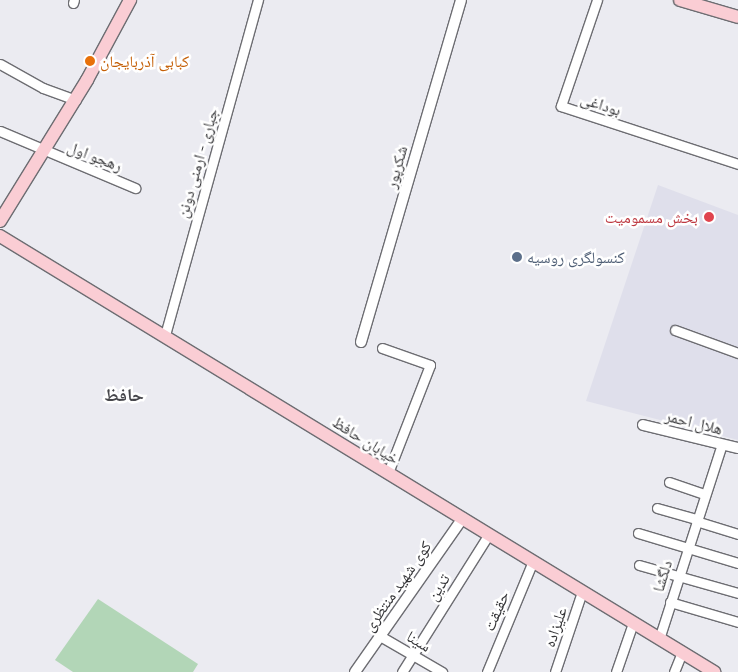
<!DOCTYPE html>
<meta charset="utf-8">
<style>
body{margin:0}
#map{position:relative;width:738px;height:672px;overflow:hidden;background:#ebebf1;font-family:"PT Serif","Noto Naskh Arabic",serif}
div>[style]{position:absolute}
[style*='--x']{left:calc(var(--x)*1px);top:calc(var(--y)*1px);width:calc(var(--w)*1px);rotate:calc(var(--a)*1deg)}
.built>*{inset:0;background:#dfdfeb}
.green>*{inset:0;background:#b2d6b7}
.roads{filter:drop-shadow(1px 0 #6d6d72) drop-shadow(-1px 0 #6d6d72) drop-shadow(0 1px #6d6d72) drop-shadow(0 -1px #6d6d72)}
.minor>*{height:9px;margin:-4.5px;padding:0 4.5px;transform-origin:4.5px;border-radius:4.5px;background:#fff}
.tertiary>*{height:10px;margin:-5px;padding:0 5px;transform-origin:5px;border-radius:5px;background:#fff}
.primary>*{height:12px;margin:-6px;padding:0 6px;transform-origin:6px;border-radius:6px;background:#facdd4}
.dots>*{width:14px;height:14px;translate:-50% -50%;box-sizing:border-box;border:2px solid #fff;border-radius:50%}
span{translate:-50% -50%;white-space:nowrap;text-align:center;line-height:1.15;-webkit-text-stroke:5px #fff;paint-order:stroke}
.food-label{font-size:16px;color:#c56008}
.left{translate:0 -50%;text-align:left}
.street-label{font-size:16px;color:#353538}
.health-label{font-size:16px;color:#be3a42}
.right{translate:-100% -50%;text-align:right}
.service-label{font-size:16px;color:#4e5e75}
.neighbourhood-label{font-size:18px;color:#46464b;font-weight:700}
</style>
<div id="map">
<div class="built">
<div style="clip-path:polygon(658px 185px,738px 215px,738px 440px,586px 401px)"></div>
</div>
<div class="green">
<div style="clip-path:polygon(98px 599px,198px 664px,193px 672px,73px 672px,55px 660px)"></div>
</div>
<div class="roads">
<div class="minor">
<div style="--x:597;--y:0;--w:112;--a:108.8"></div>
<div style="--x:561;--y:106;--w:186;--a:18.1"></div>
<div style="--x:73;--y:3;--w:3;--a:-72"></div>
<div style="--x:0;--y:64;--w:49;--a:29.2"></div>
<div style="--x:43;--y:88;--w:35;--a:20"></div>
<div style="--x:0;--y:131;--w:147;--a:22.9"></div>
<div style="--x:675;--y:330;--w:67;--a:20.1"></div>
<div style="--x:165;--y:335;--w:348;--a:-74.5"></div>
<div style="--x:382;--y:348;--w:51;--a:19.5"></div>
<div style="--x:430;--y:365;--w:116;--a:111.3"></div>
<div style="--x:669;--y:482;--w:37;--a:19"></div>
<div style="--x:657;--y:508;--w:41;--a:15.8"></div>
<div style="--x:696;--y:521;--w:44;--a:17.2"></div>
<div style="--x:638;--y:533;--w:104;--a:16.7"></div>
<div style="--x:639;--y:565;--w:103;--a:15.8"></div>
<div style="--x:670;--y:602;--w:71;--a:16.4"></div>
<div style="--x:380;--y:636;--w:72;--a:30.1"></div>
<div style="--x:659;--y:639;--w:205;--a:-72.1"></div>
<div style="--x:402;--y:672;--w:163;--a:-57.8"></div>
<div style="--x:487;--y:672;--w:120;--a:-67.5"></div>
<div style="--x:555;--y:672;--w:84;--a:-71.4"></div>
<div style="--x:616;--y:672;--w:52;--a:-70.9"></div>
<div style="--x:674;--y:672;--w:22;--a:-68"></div>
</div>
<div class="tertiary">
<div style="--x:361;--y:342;--w:356;--a:-73.7"></div>
<div style="--x:643;--y:425;--w:98;--a:13.6"></div>
<div style="--x:355;--y:672;--w:188;--a:-55"></div>
</div>
<div class="primary">
<div style="--x:680;--y:0;--w:60;--a:16.3"></div>
<div style="--x:0;--y:221;--w:166;--a:-58.3"></div>
<div style="--x:87;--y:80;--w:91;--a:-61.7"></div>
<div style="--x:0;--y:236;--w:837;--a:31.41"></div>
</div>
</div>
<div class="dots">
<div style="left:90px;top:61px;background:#e8710a"></div>
<div style="left:709px;top:217px;background:#e0444e"></div>
<div style="left:517px;top:257px;background:#5c6f8a"></div>
</div>
<div class="food-label">
<span class="left" style="left:100px;top:61px">کبابی آذربایجان</span>
</div>
<div class="street-label">
<span style="left:601px;top:104px;rotate:18deg">بوداغی</span>
<span style="left:95px;top:156px;rotate:21deg">رهجو اول</span>
<span style="left:197px;top:163px;rotate:-74deg">جباری - ارمنی دونن</span>
<span style="left:396px;top:167px;rotate:-74deg">شکرپور</span>
<span style="left:694px;top:422px;rotate:14deg">هلال احمر</span>
<span style="left:366px;top:440px;rotate:32deg">خیابان حافظ</span>
<span style="left:662px;top:576px;rotate:-73deg">دلگشا</span>
<span style="left:397px;top:586px;rotate:-55deg">کوی شهید منتظری</span>
<span style="left:438px;top:587px;rotate:-58deg">تدین</span>
<span style="left:496px;top:611px;rotate:-67deg">حقیقت</span>
<span style="left:555px;top:627px;rotate:-71deg">علیزاده</span>
<span style="left:419px;top:641px;rotate:31deg">سینا</span>
</div>
<div class="health-label">
<span class="right" style="left:698px;top:217px">بخش مسمومیت</span>
</div>
<div class="service-label">
<span class="left" style="left:527px;top:257px">کنسولگری روسیه</span>
</div>
<div class="neighbourhood-label">
<span style="left:124px;top:394px">حافظ</span>
</div>
</div>
